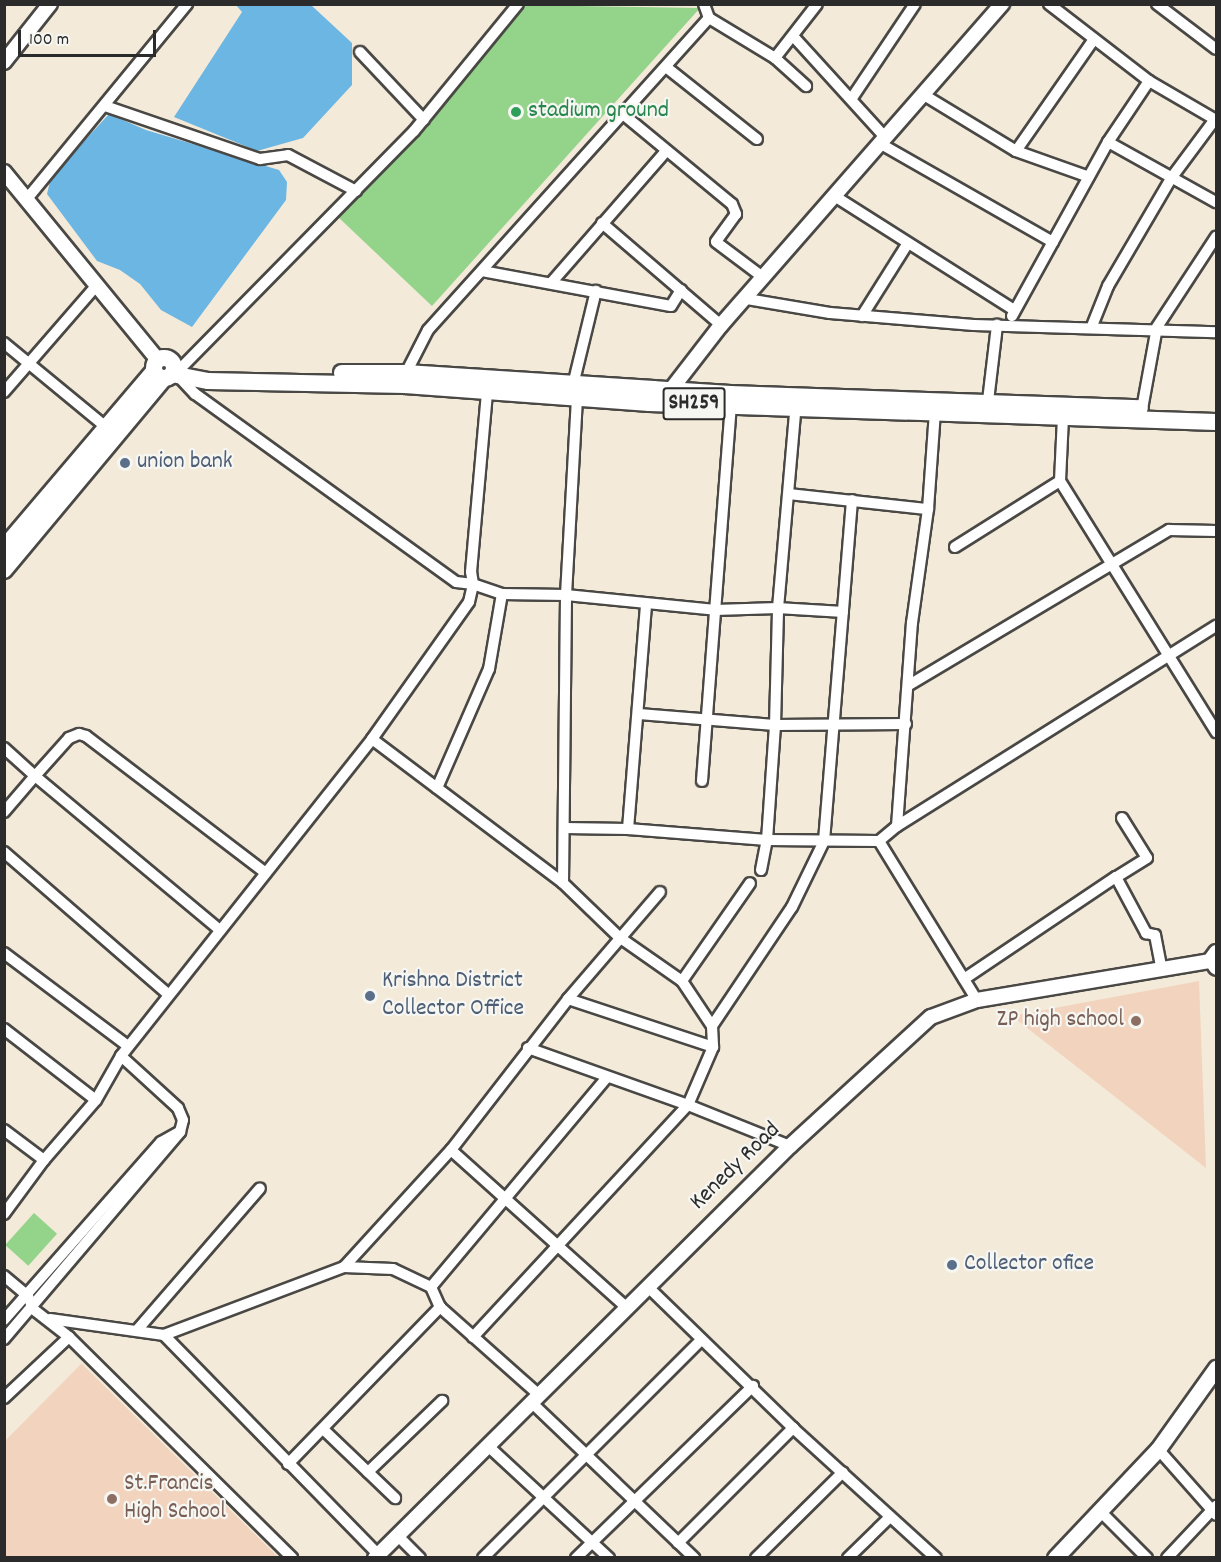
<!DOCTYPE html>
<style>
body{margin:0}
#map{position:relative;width:1221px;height:1562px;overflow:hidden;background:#f3ead9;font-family:Dekko,sans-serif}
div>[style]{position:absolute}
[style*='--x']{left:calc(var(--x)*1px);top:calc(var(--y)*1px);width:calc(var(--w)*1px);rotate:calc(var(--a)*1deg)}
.built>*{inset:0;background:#f2d4be}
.green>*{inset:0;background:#94d38a;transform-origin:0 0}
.water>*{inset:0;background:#6cb6e4}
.roads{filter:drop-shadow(2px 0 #494845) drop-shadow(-2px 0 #494845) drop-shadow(0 2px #494845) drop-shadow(0 -2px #494845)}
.minor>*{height:10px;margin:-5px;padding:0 5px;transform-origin:5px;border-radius:5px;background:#fff}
.tertiary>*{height:14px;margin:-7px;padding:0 7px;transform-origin:7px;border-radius:7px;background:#fff}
.secondary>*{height:15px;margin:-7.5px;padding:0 7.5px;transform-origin:7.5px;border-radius:7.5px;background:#fff}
.primary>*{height:16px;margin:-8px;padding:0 8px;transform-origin:8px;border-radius:8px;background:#fff}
.primary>.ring{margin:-8px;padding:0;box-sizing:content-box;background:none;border:16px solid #fff;border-radius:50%}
.dots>*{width:16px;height:16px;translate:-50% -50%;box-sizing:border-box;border:3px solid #f6f6f2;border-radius:50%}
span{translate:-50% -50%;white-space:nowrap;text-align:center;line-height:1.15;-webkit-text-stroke:4.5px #f6f6f2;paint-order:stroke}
.shield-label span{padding:2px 4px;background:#f6f6f2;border:2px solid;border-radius:4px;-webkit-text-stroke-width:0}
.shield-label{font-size:22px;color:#2b2b2b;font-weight:700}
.leisure-label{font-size:24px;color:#27864d}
.left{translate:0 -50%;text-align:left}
.service-label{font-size:24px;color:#4e5e75}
.education-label{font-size:24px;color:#785e54}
.right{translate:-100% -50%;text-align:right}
.street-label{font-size:24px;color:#2b2b2b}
.frame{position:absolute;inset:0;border:6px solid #2b2b2b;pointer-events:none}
.scale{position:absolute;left:18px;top:30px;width:138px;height:27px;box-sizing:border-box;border:3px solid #2b2b2b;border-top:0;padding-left:8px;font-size:18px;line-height:21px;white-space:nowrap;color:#2b2b2b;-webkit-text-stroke:4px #f6f6f2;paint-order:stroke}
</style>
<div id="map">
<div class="built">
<div style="clip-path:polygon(1199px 981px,1206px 1168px,1012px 1016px)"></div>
<div style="clip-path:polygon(82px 1363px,82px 1364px,278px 1557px,5px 1557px,5px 1441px)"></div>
</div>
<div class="green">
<div style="clip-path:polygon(517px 5px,700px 8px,432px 306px,337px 216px)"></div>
<div style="left:34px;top:1213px;width:31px;height:43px;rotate:42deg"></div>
</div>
<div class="water">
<div style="clip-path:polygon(236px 5px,311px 5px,352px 43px,352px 85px,303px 138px,257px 151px,174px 117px,242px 12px)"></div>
<div style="clip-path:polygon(109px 114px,146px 130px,279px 170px,287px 182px,286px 200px,192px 327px,161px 310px,140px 284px,120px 270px,97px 261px,47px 194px,51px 177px)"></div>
</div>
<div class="roads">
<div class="minor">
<div style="--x:1049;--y:4;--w:126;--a:37.6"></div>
<div style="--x:1149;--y:81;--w:78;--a:30.2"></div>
<div style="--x:1157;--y:4;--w:74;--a:37.3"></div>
<div style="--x:709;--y:18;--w:77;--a:31.2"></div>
<div style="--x:775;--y:58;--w:68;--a:-52.1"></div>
<div style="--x:793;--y:36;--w:137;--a:47.7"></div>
<div style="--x:360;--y:52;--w:93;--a:46.7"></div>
<div style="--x:775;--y:58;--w:42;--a:42.1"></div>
<div style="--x:666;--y:67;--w:116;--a:38.4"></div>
<div style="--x:1149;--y:81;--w:73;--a:123.9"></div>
<div style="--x:1108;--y:142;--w:124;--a:29.1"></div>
<div style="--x:924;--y:95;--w:108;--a:31.3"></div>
<div style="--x:1016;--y:151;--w:77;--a:19.6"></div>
<div style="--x:852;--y:98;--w:113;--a:-56.2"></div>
<div style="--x:105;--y:106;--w:164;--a:18.9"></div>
<div style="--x:260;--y:159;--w:28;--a:-8"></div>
<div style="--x:288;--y:155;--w:77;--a:27.9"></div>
<div style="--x:624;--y:115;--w:140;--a:39.5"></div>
<div style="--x:732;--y:204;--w:11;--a:68"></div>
<div style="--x:736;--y:214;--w:34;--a:126"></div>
<div style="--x:716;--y:242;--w:60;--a:36.9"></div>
<div style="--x:881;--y:144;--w:198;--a:29.7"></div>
<div style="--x:1016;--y:151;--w:136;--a:-55.1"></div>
<div style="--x:836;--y:197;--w:211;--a:32.4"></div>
<div style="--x:26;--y:200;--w:254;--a:-50.6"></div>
<div style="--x:602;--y:223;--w:157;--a:40.6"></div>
<div style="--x:482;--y:271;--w:192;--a:10.5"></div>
<div style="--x:671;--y:306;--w:19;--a:-58"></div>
<div style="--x:551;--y:283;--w:175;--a:-48.9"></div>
<div style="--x:747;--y:299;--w:84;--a:9.6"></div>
<div style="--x:830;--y:313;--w:144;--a:4.8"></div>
<div style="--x:974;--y:325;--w:242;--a:1.7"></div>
<div style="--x:862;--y:316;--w:86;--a:-57.8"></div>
<div style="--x:1012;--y:316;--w:199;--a:-61.1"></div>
<div style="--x:1092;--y:326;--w:43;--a:-68.2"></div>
<div style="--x:1108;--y:286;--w:126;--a:-59.6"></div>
<div style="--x:1172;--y:177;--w:72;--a:-53.4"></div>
<div style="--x:4;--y:343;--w:132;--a:39.5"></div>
<div style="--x:181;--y:368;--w:332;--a:-45.5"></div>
<div style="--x:414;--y:131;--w:164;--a:-50.7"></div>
<div style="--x:406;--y:373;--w:48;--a:-62.9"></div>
<div style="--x:428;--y:330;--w:420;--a:-48"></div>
<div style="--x:709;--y:18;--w:15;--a:-110"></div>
<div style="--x:573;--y:385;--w:97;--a:-76.3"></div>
<div style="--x:4;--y:392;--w:140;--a:-49"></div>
<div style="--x:988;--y:401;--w:77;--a:-83.2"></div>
<div style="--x:1142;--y:409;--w:83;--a:-79.6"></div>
<div style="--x:1157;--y:327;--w:108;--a:-56.8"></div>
<div style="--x:1063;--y:417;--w:64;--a:92.7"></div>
<div style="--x:1060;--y:481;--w:296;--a:58.1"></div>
<div style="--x:789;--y:494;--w:140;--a:6.2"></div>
<div style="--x:928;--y:509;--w:97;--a:-85.9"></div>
<div style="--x:955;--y:547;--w:124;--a:-32.2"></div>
<div style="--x:502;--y:594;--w:64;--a:0.9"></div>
<div style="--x:566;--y:595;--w:150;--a:5.7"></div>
<div style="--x:715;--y:610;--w:63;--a:-1.8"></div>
<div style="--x:778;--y:608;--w:206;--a:-85"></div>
<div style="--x:909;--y:685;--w:303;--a:-30.8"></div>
<div style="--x:1169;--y:530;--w:47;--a:1.2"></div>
<div style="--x:639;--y:714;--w:136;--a:4.6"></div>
<div style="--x:775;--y:725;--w:131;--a:-0.4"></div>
<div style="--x:372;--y:739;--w:239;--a:37"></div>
<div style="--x:563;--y:883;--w:78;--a:44"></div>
<div style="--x:619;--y:937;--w:77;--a:34.9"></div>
<div style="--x:682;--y:981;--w:54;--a:56.3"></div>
<div style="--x:712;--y:1026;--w:21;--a:87"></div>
<div style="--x:713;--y:1047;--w:63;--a:113.3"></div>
<div style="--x:688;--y:1105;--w:110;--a:21.9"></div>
<div style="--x:4;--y:748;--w:42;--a:42.1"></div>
<div style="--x:35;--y:776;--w:51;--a:-48.2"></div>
<div style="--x:69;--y:738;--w:11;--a:-22"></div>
<div style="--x:79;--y:734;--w:7;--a:16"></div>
<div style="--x:86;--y:736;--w:226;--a:37.3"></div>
<div style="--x:702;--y:781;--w:376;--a:-85.6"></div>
<div style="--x:437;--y:788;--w:130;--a:-66.4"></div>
<div style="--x:489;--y:669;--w:76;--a:-80.2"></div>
<div style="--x:502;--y:594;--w:31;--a:-161"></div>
<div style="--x:473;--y:584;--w:12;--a:-99"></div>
<div style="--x:471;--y:572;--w:182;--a:-84.9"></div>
<div style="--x:4;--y:812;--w:48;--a:-49.3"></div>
<div style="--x:35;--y:776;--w:241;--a:39.8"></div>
<div style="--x:1122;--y:818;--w:47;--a:58"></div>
<div style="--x:1147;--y:858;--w:36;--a:148"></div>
<div style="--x:1116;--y:877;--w:64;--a:61.8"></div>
<div style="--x:1146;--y:933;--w:9;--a:13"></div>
<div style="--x:1155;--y:935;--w:36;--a:79"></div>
<div style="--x:897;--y:826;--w:377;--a:-32.1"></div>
<div style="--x:565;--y:828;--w:63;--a:0.9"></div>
<div style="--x:628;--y:829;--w:139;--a:4.5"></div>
<div style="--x:767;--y:840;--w:112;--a:0.5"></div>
<div style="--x:879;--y:841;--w:23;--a:-40"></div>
<div style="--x:897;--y:826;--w:204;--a:-85.8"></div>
<div style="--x:912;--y:623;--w:115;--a:-82"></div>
<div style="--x:628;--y:829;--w:225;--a:-85.4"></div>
<div style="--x:879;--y:841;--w:187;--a:58.4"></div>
<div style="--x:4;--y:852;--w:216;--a:40.9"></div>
<div style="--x:761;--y:870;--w:31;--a:-79"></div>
<div style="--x:767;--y:840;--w:115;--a:-86"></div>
<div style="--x:775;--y:725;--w:117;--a:-88.5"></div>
<div style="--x:778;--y:608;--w:65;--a:3.5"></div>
<div style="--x:563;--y:883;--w:288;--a:-89.4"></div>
<div style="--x:566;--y:595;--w:198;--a:-86.8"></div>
<div style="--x:4;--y:953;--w:155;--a:36.9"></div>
<div style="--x:964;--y:979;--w:183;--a:-33.9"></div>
<div style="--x:682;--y:981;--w:119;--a:-55.2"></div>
<div style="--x:568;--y:999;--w:153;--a:18.3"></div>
<div style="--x:712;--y:1026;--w:143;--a:-56.1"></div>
<div style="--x:792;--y:907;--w:73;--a:-64.1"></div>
<div style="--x:824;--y:841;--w:342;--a:-85.3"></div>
<div style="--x:4;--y:1029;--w:116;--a:37.7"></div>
<div style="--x:96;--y:1100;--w:51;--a:-60.4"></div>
<div style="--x:4;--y:1130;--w:50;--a:36.9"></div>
<div style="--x:451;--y:1150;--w:234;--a:41.9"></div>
<div style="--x:4;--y:1214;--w:67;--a:-53.5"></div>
<div style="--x:44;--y:1160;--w:79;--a:-49.1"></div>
<div style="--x:344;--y:1267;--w:159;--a:-47.6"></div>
<div style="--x:451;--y:1150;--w:191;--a:-52.2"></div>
<div style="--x:568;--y:999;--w:141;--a:-49.3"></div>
<div style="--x:4;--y:1276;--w:31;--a:40"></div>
<div style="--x:28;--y:1296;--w:14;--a:69"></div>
<div style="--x:33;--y:1309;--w:46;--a:37.9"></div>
<div style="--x:69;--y:1337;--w:314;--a:44.7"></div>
<div style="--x:647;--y:1286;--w:204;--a:44.2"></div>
<div style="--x:793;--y:1428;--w:193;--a:42.3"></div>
<div style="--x:431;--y:1287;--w:274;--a:-50"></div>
<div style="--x:50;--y:1319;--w:115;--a:8"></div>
<div style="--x:164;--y:1335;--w:192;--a:-20.7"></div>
<div style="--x:344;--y:1267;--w:49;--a:2.3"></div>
<div style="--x:393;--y:1269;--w:42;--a:25.3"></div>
<div style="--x:431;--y:1287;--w:22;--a:66"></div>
<div style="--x:440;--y:1307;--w:131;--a:41.6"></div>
<div style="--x:4;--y:1320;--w:237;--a:-48.6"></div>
<div style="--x:161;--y:1142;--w:21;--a:-29"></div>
<div style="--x:138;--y:1329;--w:186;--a:-49.1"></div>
<div style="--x:164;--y:1335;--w:306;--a:45.7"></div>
<div style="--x:473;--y:1337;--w:316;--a:-47.2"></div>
<div style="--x:688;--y:1105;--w:170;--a:-160.4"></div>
<div style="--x:4;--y:1339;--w:272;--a:-49.6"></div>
<div style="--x:180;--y:1132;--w:12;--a:-76"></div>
<div style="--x:183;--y:1120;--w:13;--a:-113"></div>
<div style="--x:178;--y:1108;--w:77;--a:-137.6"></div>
<div style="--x:121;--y:1056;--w:404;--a:-51.6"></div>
<div style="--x:372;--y:739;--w:168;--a:-54.7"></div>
<div style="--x:469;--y:602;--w:18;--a:-77"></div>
<div style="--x:473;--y:584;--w:17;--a:-173"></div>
<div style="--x:456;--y:582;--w:322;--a:-144.2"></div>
<div style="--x:195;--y:394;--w:25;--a:-133"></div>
<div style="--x:4;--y:1398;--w:89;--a:-43.2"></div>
<div style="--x:531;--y:1402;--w:226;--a:43.7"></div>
<div style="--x:323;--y:1429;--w:100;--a:43.8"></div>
<div style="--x:488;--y:1446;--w:165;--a:42.8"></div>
<div style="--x:1158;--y:1449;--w:81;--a:48.5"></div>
<div style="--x:1212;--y:1510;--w:6;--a:-45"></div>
<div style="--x:288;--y:1464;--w:219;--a:-45.9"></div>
<div style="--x:368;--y:1472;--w:103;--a:-43.8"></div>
<div style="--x:1101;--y:1512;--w:65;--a:45"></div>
<div style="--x:398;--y:1536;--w:31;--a:45"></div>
<div style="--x:678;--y:1543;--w:163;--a:-45"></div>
<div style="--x:483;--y:1558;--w:308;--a:-45"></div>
<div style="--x:576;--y:1558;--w:247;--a:-44.2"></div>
<div style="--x:756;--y:1558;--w:122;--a:-44.7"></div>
<div style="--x:848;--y:1558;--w:59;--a:-44.3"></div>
<div style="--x:1167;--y:1558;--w:66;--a:-46.8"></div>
<div style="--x:1212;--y:1510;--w:6;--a:51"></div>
</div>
<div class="tertiary">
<div style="--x:4;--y:62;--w:74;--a:-51.6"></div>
<div style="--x:4;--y:172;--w:243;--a:50.7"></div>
<div style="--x:670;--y:391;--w:83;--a:-52.3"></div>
<div style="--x:721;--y:325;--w:427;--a:-48.8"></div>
<div style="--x:375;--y:1558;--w:585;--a:-44.79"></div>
<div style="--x:790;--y:1146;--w:191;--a:-42.5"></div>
<div style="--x:931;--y:1017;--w:49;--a:-20.3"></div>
<div style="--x:977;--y:1000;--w:237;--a:-9.5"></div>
</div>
<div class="secondary">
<div style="--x:1216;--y:952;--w:9;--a:126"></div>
<div style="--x:1211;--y:959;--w:9;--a:58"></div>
<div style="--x:1055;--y:1558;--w:150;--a:-46.6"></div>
<div style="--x:1158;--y:1449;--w:100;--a:-54.4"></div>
</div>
<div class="primary">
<div class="ring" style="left:154px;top:358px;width:4px;height:4px"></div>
<div style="--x:342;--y:373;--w:64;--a:0"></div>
<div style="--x:406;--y:373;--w:325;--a:3.7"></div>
<div style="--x:730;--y:394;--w:410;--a:2"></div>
<div style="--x:172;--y:374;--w:37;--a:11"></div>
<div style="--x:208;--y:381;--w:197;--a:1.2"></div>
<div style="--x:405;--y:385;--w:245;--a:4.2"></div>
<div style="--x:649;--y:403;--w:567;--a:1.92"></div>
<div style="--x:4;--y:548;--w:232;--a:-49.7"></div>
<div style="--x:4;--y:570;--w:250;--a:-50.2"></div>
</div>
</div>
<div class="dots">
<div style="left:516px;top:112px;background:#2e9e5b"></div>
<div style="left:125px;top:463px;background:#5c6f8a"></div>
<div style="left:370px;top:996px;background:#5c6f8a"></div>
<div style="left:1136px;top:1021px;background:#8d6e63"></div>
<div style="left:952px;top:1265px;background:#5c6f8a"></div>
<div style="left:112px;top:1499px;background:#8d6e63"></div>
</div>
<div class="shield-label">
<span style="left:694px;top:404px">SH259</span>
</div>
<div class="leisure-label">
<span class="left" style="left:528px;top:112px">stadium ground</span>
</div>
<div class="service-label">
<span class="left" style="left:137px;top:463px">union bank</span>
<span class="left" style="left:382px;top:996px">Krishna District<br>Collector Office</span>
<span class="left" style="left:964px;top:1265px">Collector ofice</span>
</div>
<div class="education-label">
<span class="right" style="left:1124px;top:1021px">ZP high school</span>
<span class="left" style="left:124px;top:1499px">St.Francis<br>High School</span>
</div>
<div class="street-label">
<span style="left:736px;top:1167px;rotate:-44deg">Kenedy Road</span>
</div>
<div class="frame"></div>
<div class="scale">100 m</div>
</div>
